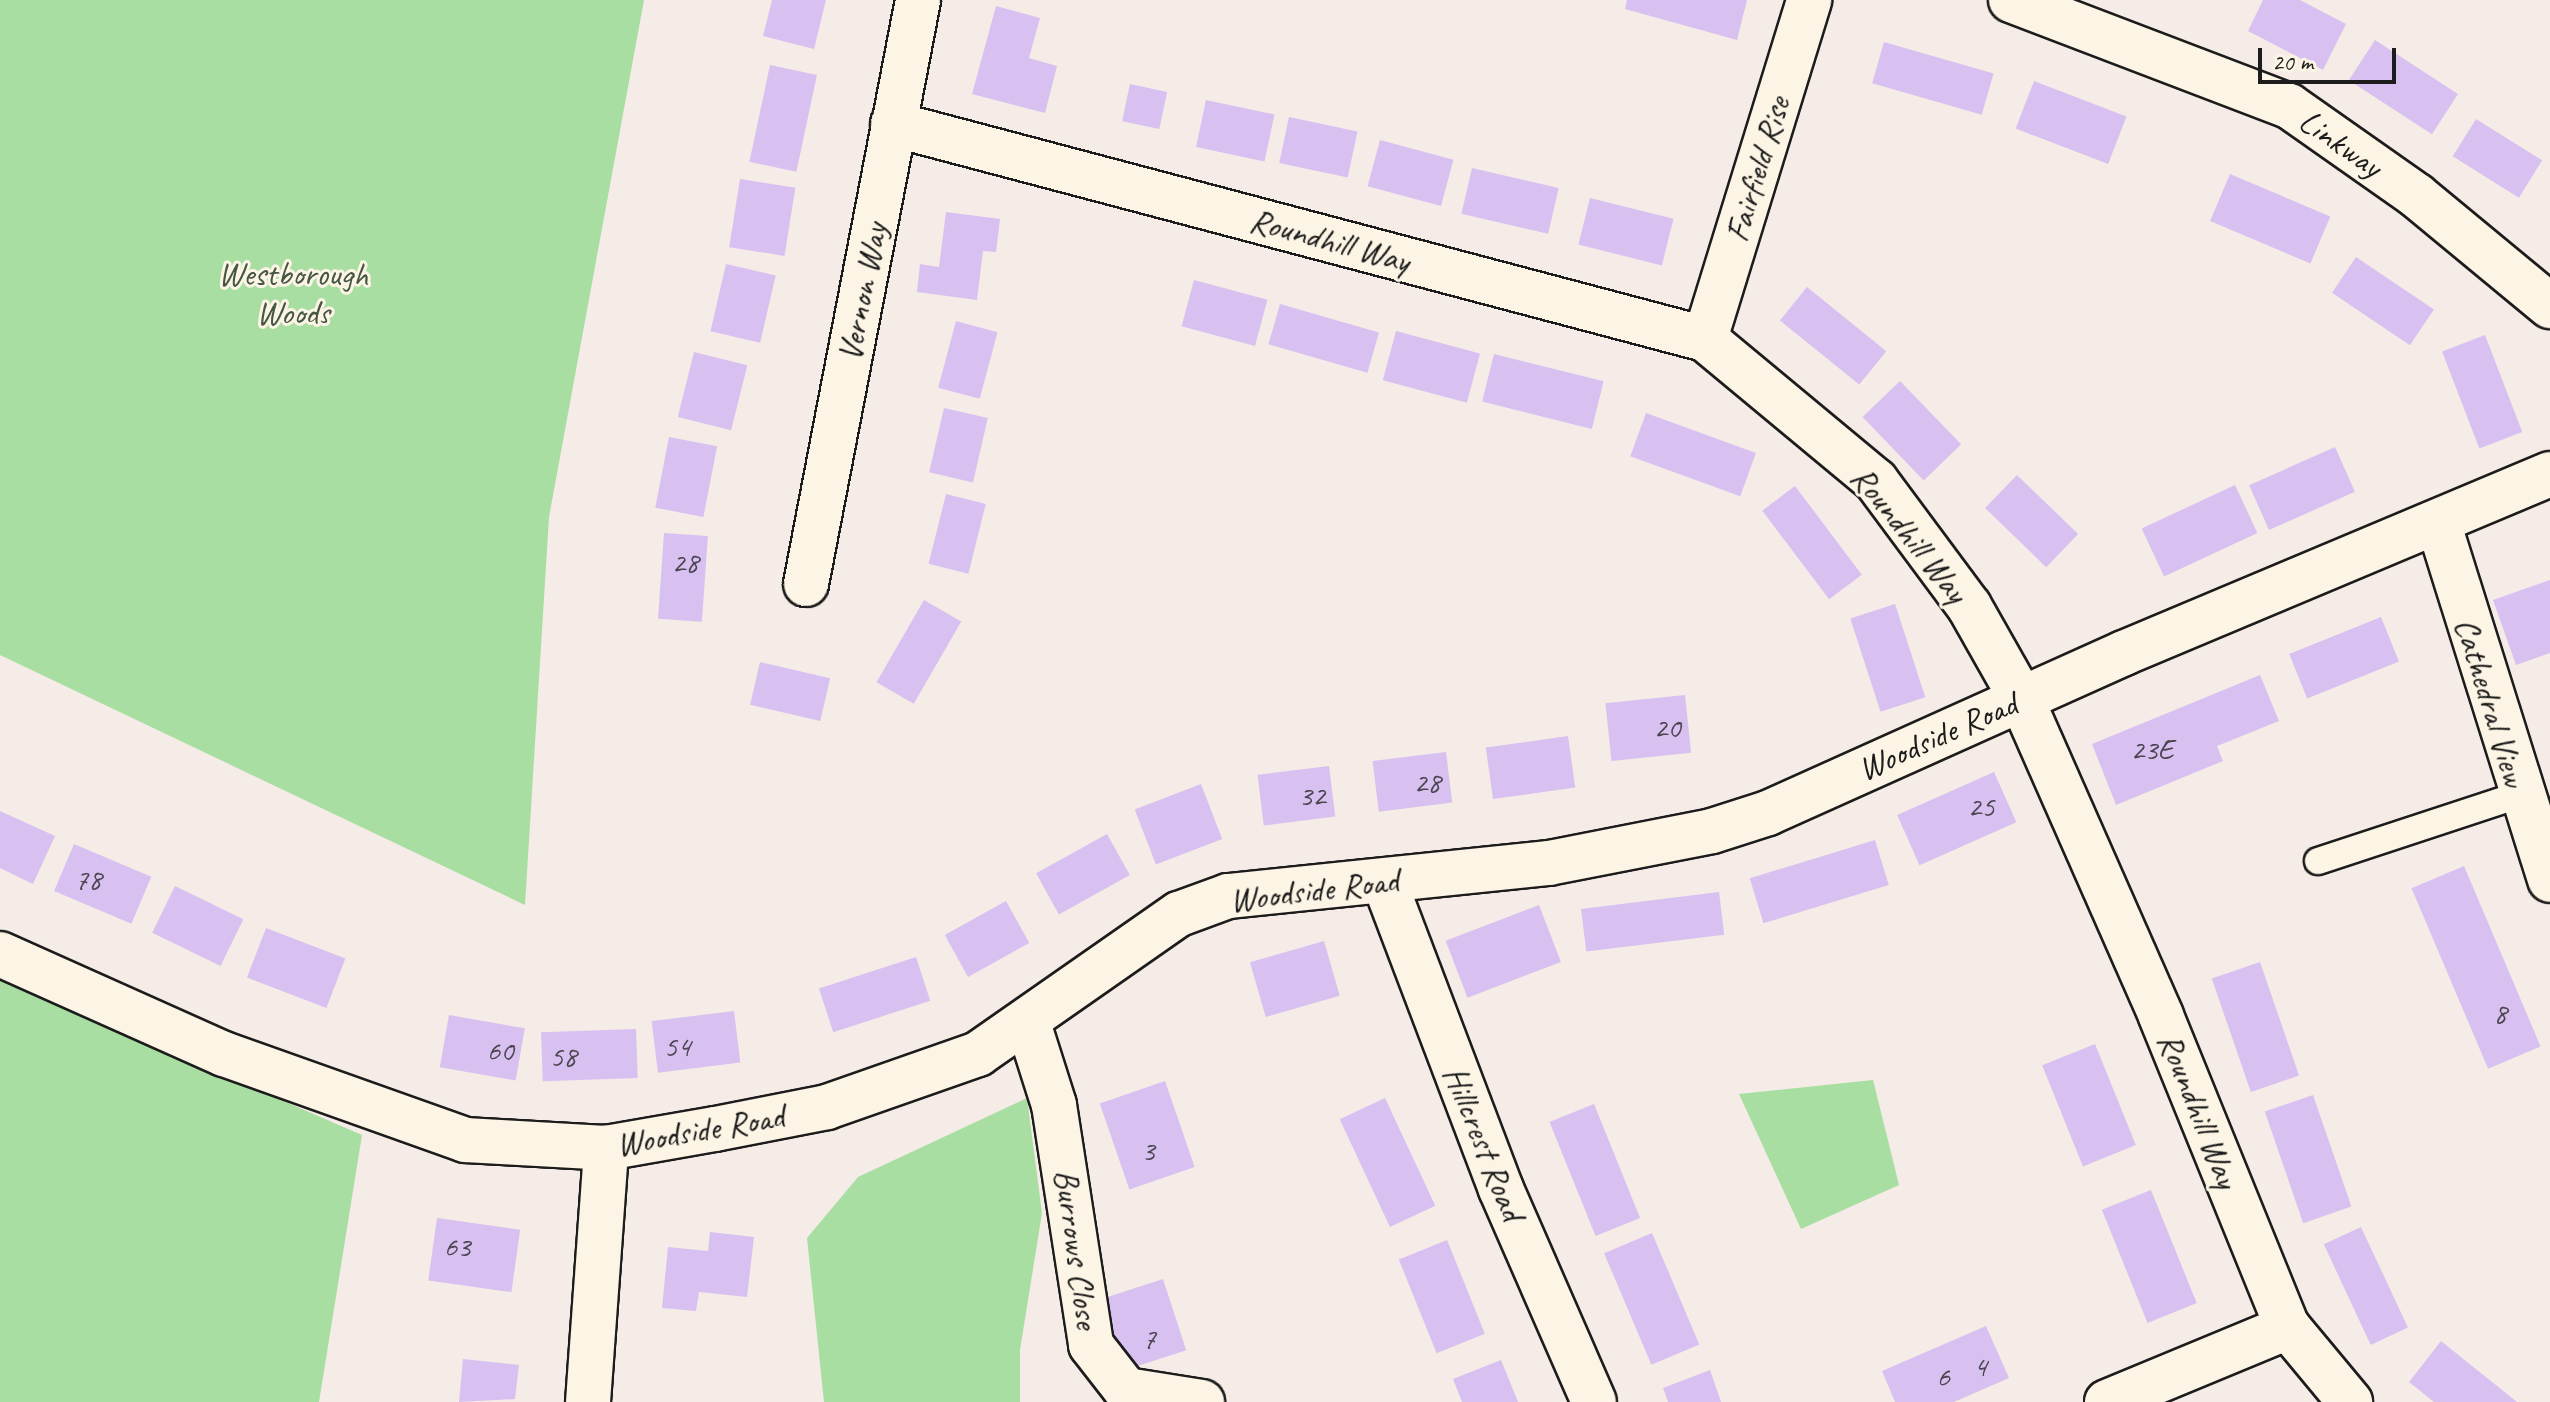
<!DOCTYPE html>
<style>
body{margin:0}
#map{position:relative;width:2550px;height:1402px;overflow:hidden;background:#f5ebe7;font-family:Caveat,sans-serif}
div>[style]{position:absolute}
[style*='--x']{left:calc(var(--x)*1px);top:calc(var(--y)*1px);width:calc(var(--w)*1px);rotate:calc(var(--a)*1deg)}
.green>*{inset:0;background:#a8dea1}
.building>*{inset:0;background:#d8c1f0;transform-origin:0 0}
.roads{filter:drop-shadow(2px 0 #1c1c1c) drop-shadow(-2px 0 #1c1c1c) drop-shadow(0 2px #1c1c1c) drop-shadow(0 -2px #1c1c1c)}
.lane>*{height:26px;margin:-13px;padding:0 13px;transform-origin:13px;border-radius:13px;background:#fcf5e5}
.street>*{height:44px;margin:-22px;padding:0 22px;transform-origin:22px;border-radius:22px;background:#fcf5e5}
span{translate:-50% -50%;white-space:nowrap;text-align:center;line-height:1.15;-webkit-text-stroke:6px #fcf5e5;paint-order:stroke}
.number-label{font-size:30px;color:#4b4551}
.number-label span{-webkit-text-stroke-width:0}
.street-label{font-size:34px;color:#1c1c1c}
.park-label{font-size:34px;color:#465644}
.scale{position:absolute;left:2258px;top:48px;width:138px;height:36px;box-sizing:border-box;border:4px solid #1c1c1c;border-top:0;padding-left:10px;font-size:24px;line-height:28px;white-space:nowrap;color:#1c1c1c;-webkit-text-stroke:6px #fcf5e5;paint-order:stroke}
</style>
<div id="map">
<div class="green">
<div style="clip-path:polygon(0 0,644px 0,549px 517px,525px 905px,0 655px)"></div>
<div style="clip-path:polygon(0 978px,362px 1135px,319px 1402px,0 1402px)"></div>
<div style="clip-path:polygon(1873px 1080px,1899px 1185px,1801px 1229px,1739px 1094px)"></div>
<div style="clip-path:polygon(1027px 1098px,1042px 1213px,1020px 1350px,1020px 1402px,824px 1402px,807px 1238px,858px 1177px)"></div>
</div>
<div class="building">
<div style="clip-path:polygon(772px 0,826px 0,814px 49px,763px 36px)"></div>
<div style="clip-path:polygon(1627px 0,1747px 0,1737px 40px,1625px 9px)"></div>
<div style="clip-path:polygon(2263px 0,2300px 0,2346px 24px,2323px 70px,2248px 31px)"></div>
<div style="clip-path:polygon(996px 6px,1040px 18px,1029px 58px,1057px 66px,1045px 113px,972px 94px)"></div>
<div style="left:2375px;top:40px;width:99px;height:48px;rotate:33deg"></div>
<div style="left:1884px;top:42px;width:114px;height:43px;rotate:16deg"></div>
<div style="left:770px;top:65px;width:48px;height:99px;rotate:12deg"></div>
<div style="left:2034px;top:81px;width:99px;height:51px;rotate:21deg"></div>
<div style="left:1130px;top:84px;width:38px;height:38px;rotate:12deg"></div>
<div style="left:1206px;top:100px;width:70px;height:48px;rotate:12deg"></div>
<div style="left:1289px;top:117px;width:70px;height:47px;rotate:12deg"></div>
<div style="left:2476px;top:119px;width:78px;height:44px;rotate:32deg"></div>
<div style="left:1380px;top:140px;width:76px;height:48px;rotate:15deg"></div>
<div style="left:1472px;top:168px;width:89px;height:47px;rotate:13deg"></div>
<div style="left:2230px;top:174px;width:109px;height:51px;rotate:23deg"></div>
<div style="left:740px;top:179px;width:56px;height:69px;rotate:9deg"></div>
<div style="left:1590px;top:198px;width:86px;height:48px;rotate:14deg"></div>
<div style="clip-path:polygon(946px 212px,1000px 219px,996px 252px,983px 251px,977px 300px,917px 292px,920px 264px,939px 267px)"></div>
<div style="left:2356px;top:257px;width:94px;height:43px;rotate:34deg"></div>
<div style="left:726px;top:264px;width:51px;height:69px;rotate:13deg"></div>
<div style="left:1194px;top:280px;width:76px;height:48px;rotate:15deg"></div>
<div style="left:1807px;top:287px;width:102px;height:43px;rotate:39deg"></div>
<div style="left:1280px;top:304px;width:103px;height:42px;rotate:16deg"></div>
<div style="left:956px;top:321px;width:43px;height:69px;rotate:15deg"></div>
<div style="left:1396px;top:331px;width:87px;height:51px;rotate:15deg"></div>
<div style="left:2485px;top:335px;width:104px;height:46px;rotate:69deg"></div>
<div style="left:694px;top:352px;width:55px;height:67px;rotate:14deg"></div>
<div style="left:1494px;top:354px;width:113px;height:49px;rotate:14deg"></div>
<div style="left:1900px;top:381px;width:88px;height:52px;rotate:46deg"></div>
<div style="left:944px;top:408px;width:45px;height:66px;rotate:13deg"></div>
<div style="left:1646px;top:413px;width:117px;height:46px;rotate:20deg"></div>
<div style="left:669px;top:437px;width:49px;height:72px;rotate:11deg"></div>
<div style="left:2335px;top:447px;width:49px;height:94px;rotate:66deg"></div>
<div style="left:2017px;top:475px;width:85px;height:46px;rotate:44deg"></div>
<div style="left:2235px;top:485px;width:53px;height:103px;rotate:65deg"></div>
<div style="left:1795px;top:486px;width:111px;height:41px;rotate:53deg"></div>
<div style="left:946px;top:494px;width:41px;height:72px;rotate:14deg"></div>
<div style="left:664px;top:533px;width:44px;height:86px;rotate:4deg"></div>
<div style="clip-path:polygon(2550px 580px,2550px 653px,2516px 665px,2493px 600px)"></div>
<div style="left:924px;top:600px;width:43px;height:95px;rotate:30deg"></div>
<div style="left:1895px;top:604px;width:98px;height:47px;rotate:72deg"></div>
<div style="left:2381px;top:617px;width:48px;height:99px;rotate:68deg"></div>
<div style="left:760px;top:662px;width:72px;height:44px;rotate:13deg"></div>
<div style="clip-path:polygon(2260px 675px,2279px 721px,2217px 746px,2223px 761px,2116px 805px,2092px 744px)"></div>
<div style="left:1685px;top:695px;width:58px;height:80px;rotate:84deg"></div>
<div style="left:1568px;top:736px;width:52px;height:83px;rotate:82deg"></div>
<div style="left:1446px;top:752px;width:51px;height:74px;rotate:83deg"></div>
<div style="left:1329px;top:766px;width:51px;height:72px;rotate:83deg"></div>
<div style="left:1994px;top:772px;width:55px;height:106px;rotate:66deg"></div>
<div style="left:1201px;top:784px;width:59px;height:71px;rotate:69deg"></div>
<div style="clip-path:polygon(0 811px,55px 836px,33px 884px,0 868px)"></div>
<div style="left:1107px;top:834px;width:47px;height:81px;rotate:61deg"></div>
<div style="left:1875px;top:840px;width:47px;height:131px;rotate:73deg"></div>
<div style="left:74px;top:844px;width:84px;height:51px;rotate:23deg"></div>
<div style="left:2464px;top:866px;width:196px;height:57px;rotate:67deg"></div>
<div style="left:175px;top:886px;width:76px;height:52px;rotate:26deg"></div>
<div style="left:1719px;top:892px;width:43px;height:139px;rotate:83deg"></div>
<div style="left:1006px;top:901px;width:48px;height:70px;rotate:61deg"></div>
<div style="left:1539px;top:905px;width:61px;height:100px;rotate:69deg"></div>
<div style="left:266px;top:928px;width:85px;height:53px;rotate:21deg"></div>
<div style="left:1324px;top:941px;width:57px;height:77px;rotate:74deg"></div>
<div style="left:916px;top:957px;width:46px;height:102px;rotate:72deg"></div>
<div style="left:2260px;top:962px;width:120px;height:51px;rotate:71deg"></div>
<div style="left:734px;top:1011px;width:52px;height:83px;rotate:83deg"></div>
<div style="left:449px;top:1015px;width:77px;height:53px;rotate:10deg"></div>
<div style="left:636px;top:1029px;width:49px;height:95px;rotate:88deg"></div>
<div style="left:2095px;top:1044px;width:109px;height:57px;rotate:68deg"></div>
<div style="left:1165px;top:1081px;width:91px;height:69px;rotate:71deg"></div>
<div style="left:2313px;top:1095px;width:118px;height:51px;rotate:71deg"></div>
<div style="left:1385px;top:1098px;width:119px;height:50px;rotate:65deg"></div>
<div style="left:1594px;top:1104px;width:123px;height:48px;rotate:68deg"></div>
<div style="left:2151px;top:1190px;width:122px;height:53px;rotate:68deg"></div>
<div style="left:437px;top:1218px;width:84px;height:63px;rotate:8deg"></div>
<div style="left:2361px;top:1227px;width:111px;height:41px;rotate:65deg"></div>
<div style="clip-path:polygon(710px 1232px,754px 1237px,747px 1297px,699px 1292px,696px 1311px,662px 1308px,668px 1247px,708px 1251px)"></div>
<div style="left:1652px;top:1233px;width:121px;height:52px;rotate:67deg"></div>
<div style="left:1447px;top:1240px;width:101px;height:52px;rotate:68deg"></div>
<div style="left:1163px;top:1279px;width:75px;height:64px;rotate:72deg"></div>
<div style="clip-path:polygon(1986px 1326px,2009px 1378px,1954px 1402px,1895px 1402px,1882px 1371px)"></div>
<div style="clip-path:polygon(2441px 1341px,2517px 1402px,2434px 1402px,2409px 1382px)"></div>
<div style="clip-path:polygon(463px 1359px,519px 1365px,515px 1399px,459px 1402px)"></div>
<div style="clip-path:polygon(1501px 1360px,1518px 1402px,1462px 1402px,1453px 1379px)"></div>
<div style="clip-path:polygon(1710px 1370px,1721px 1402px,1668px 1402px,1663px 1388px)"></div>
</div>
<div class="roads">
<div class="lane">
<div style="--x:2318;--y:861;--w:212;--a:-18.2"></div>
</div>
<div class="street">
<div style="--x:2011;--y:0;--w:298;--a:20.9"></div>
<div style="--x:2289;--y:106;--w:156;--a:35.1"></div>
<div style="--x:2417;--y:196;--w:173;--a:39.6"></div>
<div style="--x:893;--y:124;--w:840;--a:14.83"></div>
<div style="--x:1705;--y:339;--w:222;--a:39.7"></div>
<div style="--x:1876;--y:481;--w:156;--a:53.4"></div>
<div style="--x:1969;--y:606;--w:106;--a:60.5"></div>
<div style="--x:2021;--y:698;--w:347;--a:66.2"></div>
<div style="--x:2161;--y:1016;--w:335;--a:67.9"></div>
<div style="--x:2287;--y:1326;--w:99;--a:50.3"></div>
<div style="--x:1705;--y:339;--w:355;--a:-72.9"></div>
<div style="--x:2438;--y:522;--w:375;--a:72.6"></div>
<div style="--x:806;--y:584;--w:595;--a:-79.14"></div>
<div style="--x:1384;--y:881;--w:329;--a:69.2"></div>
<div style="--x:1501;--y:1189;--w:232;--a:66.4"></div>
<div style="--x:0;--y:954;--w:245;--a:24.1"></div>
<div style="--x:224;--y:1054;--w:256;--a:19.6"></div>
<div style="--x:465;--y:1140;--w:141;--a:3.2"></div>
<div style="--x:606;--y:1148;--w:111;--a:-9.9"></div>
<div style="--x:715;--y:1129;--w:114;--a:-11.1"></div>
<div style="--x:827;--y:1107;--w:160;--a:-19.3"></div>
<div style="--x:978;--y:1054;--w:245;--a:-34.9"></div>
<div style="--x:1179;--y:914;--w:52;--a:-20.2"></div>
<div style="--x:1228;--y:896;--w:323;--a:-5.9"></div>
<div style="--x:1549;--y:863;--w:166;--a:-11.1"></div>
<div style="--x:1712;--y:831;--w:59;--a:-17.8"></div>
<div style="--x:1768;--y:813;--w:390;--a:-24.2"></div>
<div style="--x:2124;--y:653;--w:462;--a:-22.8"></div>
<div style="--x:1028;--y:1023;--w:86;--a:72.4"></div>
<div style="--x:1054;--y:1105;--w:243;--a:81.2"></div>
<div style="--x:1091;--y:1345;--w:57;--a:52.1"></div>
<div style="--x:1126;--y:1390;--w:77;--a:9"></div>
<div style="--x:588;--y:1402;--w:255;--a:-85.9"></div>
<div style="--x:2107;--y:1402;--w:196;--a:-22.5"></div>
</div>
</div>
<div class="number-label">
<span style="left:685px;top:562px">28</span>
<span style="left:1667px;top:727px">20</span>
<span style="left:2152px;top:749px">23E</span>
<span style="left:1427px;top:782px">28</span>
<span style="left:1312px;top:795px">32</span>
<span style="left:1981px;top:806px">25</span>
<span style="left:88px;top:879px">78</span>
<span style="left:2500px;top:1013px">8</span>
<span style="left:677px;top:1046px">54</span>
<span style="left:500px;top:1050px">60</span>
<span style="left:563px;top:1056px">58</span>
<span style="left:1148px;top:1150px">3</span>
<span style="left:457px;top:1246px">63</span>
<span style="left:1149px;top:1338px">7</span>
<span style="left:1980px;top:1366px">4</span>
<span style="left:1943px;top:1376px">6</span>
</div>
<div class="street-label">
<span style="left:2341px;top:143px;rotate:35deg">Linkway</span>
<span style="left:1757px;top:169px;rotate:-73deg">Fairfield Rise</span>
<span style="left:1330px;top:240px;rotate:15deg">Roundhill Way</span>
<span style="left:862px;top:292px;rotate:-79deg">Vernon Way</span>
<span style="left:1910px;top:534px;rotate:51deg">Roundhill Way</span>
<span style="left:2491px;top:702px;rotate:73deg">Cathedral View</span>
<span style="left:1937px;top:736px;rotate:-24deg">Woodside Road</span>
<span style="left:1314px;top:890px;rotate:-7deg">Woodside Road</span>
<span style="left:2199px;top:1110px;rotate:68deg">Roundhill Way</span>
<span style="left:700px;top:1130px;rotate:-10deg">Woodside Road</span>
<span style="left:1484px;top:1143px;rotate:68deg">Hillcrest Road</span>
<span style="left:1077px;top:1249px;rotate:82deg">Burrows Close</span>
</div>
<div class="park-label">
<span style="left:293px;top:293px">Westborough<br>Woods</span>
</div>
<div class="scale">20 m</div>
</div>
